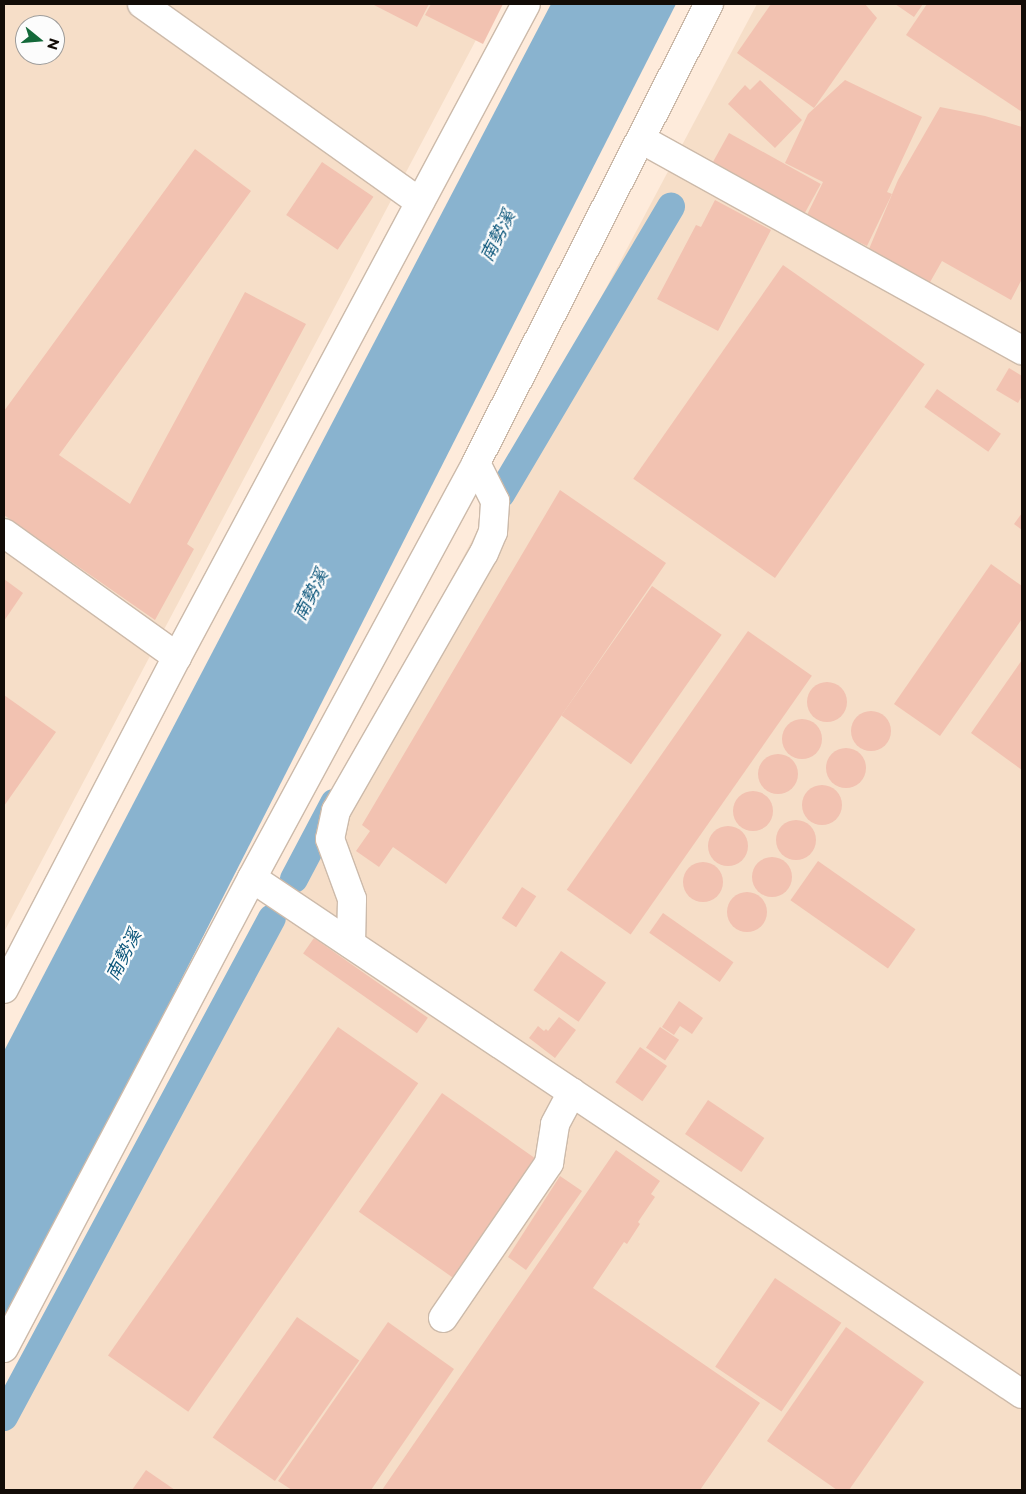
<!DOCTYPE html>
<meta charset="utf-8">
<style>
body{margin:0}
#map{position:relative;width:1026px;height:1494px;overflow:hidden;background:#feebdb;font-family:Montserrat,"Noto Sans TC",sans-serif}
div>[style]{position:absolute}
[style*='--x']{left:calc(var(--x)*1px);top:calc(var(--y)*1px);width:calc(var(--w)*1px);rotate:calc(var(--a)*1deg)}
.built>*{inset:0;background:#f6dec8}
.water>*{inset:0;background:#89b3cf}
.canal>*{height:28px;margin:-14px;padding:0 14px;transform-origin:14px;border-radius:14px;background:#89b3cf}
.building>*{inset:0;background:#f2c2b1;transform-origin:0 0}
.round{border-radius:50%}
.roads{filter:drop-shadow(1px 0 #ccbaaa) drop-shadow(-1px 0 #ccbaaa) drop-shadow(0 1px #ccbaaa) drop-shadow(0 -1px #ccbaaa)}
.minor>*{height:28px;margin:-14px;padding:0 14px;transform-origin:14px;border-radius:14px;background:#fff}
span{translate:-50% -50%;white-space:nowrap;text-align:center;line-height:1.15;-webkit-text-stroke:4.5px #fcfcfc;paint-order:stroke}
.water-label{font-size:18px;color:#0c567b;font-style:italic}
.frame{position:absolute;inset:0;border:5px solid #120c07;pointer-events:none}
.north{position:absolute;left:15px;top:15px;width:50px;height:50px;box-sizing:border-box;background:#fcfcfc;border:1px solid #9e9c9a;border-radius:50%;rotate:107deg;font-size:14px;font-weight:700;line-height:20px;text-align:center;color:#120c07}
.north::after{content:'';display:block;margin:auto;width:18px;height:22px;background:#14693a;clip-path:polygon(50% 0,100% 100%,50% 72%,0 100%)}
</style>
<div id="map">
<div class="built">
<div style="clip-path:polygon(evenodd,4px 4px,495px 4px,4px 932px,4px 4px,25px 25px,55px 25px,55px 55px,25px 55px,25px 25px)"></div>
<div style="clip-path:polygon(757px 4px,1022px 4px,1022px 1490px,4px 1490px,4px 1421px)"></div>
</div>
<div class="water">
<div style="clip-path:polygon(551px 4px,676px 4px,4px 1329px,4px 1051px)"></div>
</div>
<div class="canal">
<div style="--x:501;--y:494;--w:334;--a:-59.4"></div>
<div style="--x:294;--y:879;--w:86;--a:-62.2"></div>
<div style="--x:4;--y:1417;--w:566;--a:-61.76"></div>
</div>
<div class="building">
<div style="clip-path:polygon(372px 4px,429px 4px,417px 27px)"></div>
<div style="clip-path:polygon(431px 4px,503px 4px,483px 44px,425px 15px)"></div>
<div style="clip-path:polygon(771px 4px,865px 4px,877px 18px,814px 108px,737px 53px)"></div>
<div style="clip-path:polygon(895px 4px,923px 4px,914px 17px)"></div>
<div style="clip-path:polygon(927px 4px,1022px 4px,1022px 112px,906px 35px)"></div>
<div style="clip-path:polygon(760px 80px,802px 120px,775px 148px,728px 104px,745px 85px,750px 90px)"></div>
<div style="clip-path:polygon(845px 80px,922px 117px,887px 192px,892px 194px,867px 246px,806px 217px,823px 182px,785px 163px,808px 114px)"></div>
<div style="clip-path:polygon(940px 107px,985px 116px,1022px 127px,1022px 279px,1011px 300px,942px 261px,929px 284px,869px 249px,898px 180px)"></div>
<div style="left:729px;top:133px;width:105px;height:38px;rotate:29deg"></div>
<div style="clip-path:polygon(195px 149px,251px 191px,59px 455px,130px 504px,245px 292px,306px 324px,187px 544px,194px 549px,155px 620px,4px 515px,4px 411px)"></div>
<div style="left:322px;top:162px;width:62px;height:64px;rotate:34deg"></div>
<div style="clip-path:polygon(715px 200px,771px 230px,718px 331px,657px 299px,696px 225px,701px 227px)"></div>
<div style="left:783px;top:265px;width:173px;height:261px;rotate:35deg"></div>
<div style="clip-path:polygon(1009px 368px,1022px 376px,1022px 396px,1018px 403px,996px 390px)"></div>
<div style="left:937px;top:389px;width:78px;height:22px;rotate:35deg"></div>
<div style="clip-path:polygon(560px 490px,666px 563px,446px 884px,393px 847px,379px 867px,356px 851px,370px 831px,362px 825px)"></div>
<div style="clip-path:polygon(1022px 513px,1022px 530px,1014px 524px)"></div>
<div style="clip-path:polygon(991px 564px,1022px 586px,1022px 619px,940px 736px,894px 704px)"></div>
<div style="clip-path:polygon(4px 579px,23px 593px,4px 621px)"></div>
<div style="left:652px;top:586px;width:85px;height:158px;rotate:35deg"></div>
<div style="left:748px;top:631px;width:78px;height:316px;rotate:35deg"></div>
<div style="clip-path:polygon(1022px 660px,1022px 770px,971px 733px)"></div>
<div class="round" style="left:807px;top:682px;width:40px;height:40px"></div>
<div style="clip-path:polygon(4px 695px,56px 732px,4px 806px)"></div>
<div class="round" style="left:851px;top:711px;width:40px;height:40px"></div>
<div class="round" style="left:782px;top:719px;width:40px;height:40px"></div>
<div class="round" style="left:826px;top:748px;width:40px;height:40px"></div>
<div class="round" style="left:758px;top:754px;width:40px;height:40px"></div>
<div class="round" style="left:802px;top:785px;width:40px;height:40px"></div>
<div class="round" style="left:733px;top:791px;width:40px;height:40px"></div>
<div class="round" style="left:776px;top:820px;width:40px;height:40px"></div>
<div class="round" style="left:708px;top:826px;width:40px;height:40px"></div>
<div class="round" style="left:752px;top:857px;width:40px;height:40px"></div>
<div style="left:818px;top:861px;width:119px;height:48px;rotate:35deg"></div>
<div class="round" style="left:683px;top:862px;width:40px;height:40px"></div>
<div style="left:522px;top:887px;width:17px;height:37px;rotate:33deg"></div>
<div class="round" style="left:727px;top:892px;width:40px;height:40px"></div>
<div style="left:663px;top:913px;width:86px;height:24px;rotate:35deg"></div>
<div style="left:314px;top:938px;width:139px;height:19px;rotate:35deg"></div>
<div style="left:561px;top:951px;width:55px;height:48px;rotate:35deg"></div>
<div style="clip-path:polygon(679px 1001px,703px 1018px,692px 1034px,680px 1026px,674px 1035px,662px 1027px)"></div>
<div style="clip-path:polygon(559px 1017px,576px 1030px,555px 1058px,529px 1038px,538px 1026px,544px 1031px,546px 1029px,548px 1031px)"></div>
<div style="left:338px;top:1027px;width:98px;height:401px;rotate:35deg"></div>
<div style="left:660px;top:1027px;width:23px;height:25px;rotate:34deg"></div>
<div style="left:640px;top:1047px;width:33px;height:43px;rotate:35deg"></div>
<div style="left:442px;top:1093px;width:121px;height:145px;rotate:35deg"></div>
<div style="left:708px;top:1100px;width:68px;height:41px;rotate:34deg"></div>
<div style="clip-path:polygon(616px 1150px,660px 1181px,651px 1194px,655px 1197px,638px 1222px,640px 1224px,627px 1244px,624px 1242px,593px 1288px,760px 1403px,700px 1490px,382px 1490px)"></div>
<div style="clip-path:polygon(560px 1176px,582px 1191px,526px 1270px,508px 1257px)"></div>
<div style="left:775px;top:1278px;width:80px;height:107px;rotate:34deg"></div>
<div style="left:297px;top:1317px;width:76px;height:147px;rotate:35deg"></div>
<div style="clip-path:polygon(388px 1322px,454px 1369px,371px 1490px,292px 1490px,278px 1481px)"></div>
<div style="clip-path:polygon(846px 1327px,924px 1382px,849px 1490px,837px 1490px,767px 1441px)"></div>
<div style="clip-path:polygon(146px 1470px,175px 1490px,132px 1490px)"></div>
</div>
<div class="roads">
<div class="minor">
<div style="--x:142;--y:4;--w:341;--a:35.5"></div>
<div style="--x:641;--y:139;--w:436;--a:29"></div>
<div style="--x:4;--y:533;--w:213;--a:35.6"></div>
<div style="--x:252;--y:878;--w:927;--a:33.83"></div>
<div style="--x:351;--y:944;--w:45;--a:-88.7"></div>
<div style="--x:352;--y:899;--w:64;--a:-110.1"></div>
<div style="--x:330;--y:839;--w:29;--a:-78"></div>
<div style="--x:336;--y:811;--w:297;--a:-60.2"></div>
<div style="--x:484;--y:553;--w:23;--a:-67"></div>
<div style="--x:493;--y:532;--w:31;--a:-86"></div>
<div style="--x:495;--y:501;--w:42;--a:-116.6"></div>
<div style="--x:4;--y:989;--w:374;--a:-62.5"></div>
<div style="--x:177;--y:657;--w:740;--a:-61.88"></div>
<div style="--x:443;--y:1318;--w:188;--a:-55.6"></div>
<div style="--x:549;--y:1163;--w:39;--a:-81"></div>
<div style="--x:555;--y:1124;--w:36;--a:-62"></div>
<div style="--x:4;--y:1348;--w:531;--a:-62.18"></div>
<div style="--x:252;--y:878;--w:472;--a:-61.6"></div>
<div style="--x:476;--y:463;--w:515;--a:-63.09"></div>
</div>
</div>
<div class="water-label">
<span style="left:498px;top:236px;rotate:-63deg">南勢溪</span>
<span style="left:311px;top:595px;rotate:-63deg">南勢溪</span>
<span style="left:124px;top:955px;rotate:-63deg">南勢溪</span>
</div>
<div class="frame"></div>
<div class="north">N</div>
</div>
